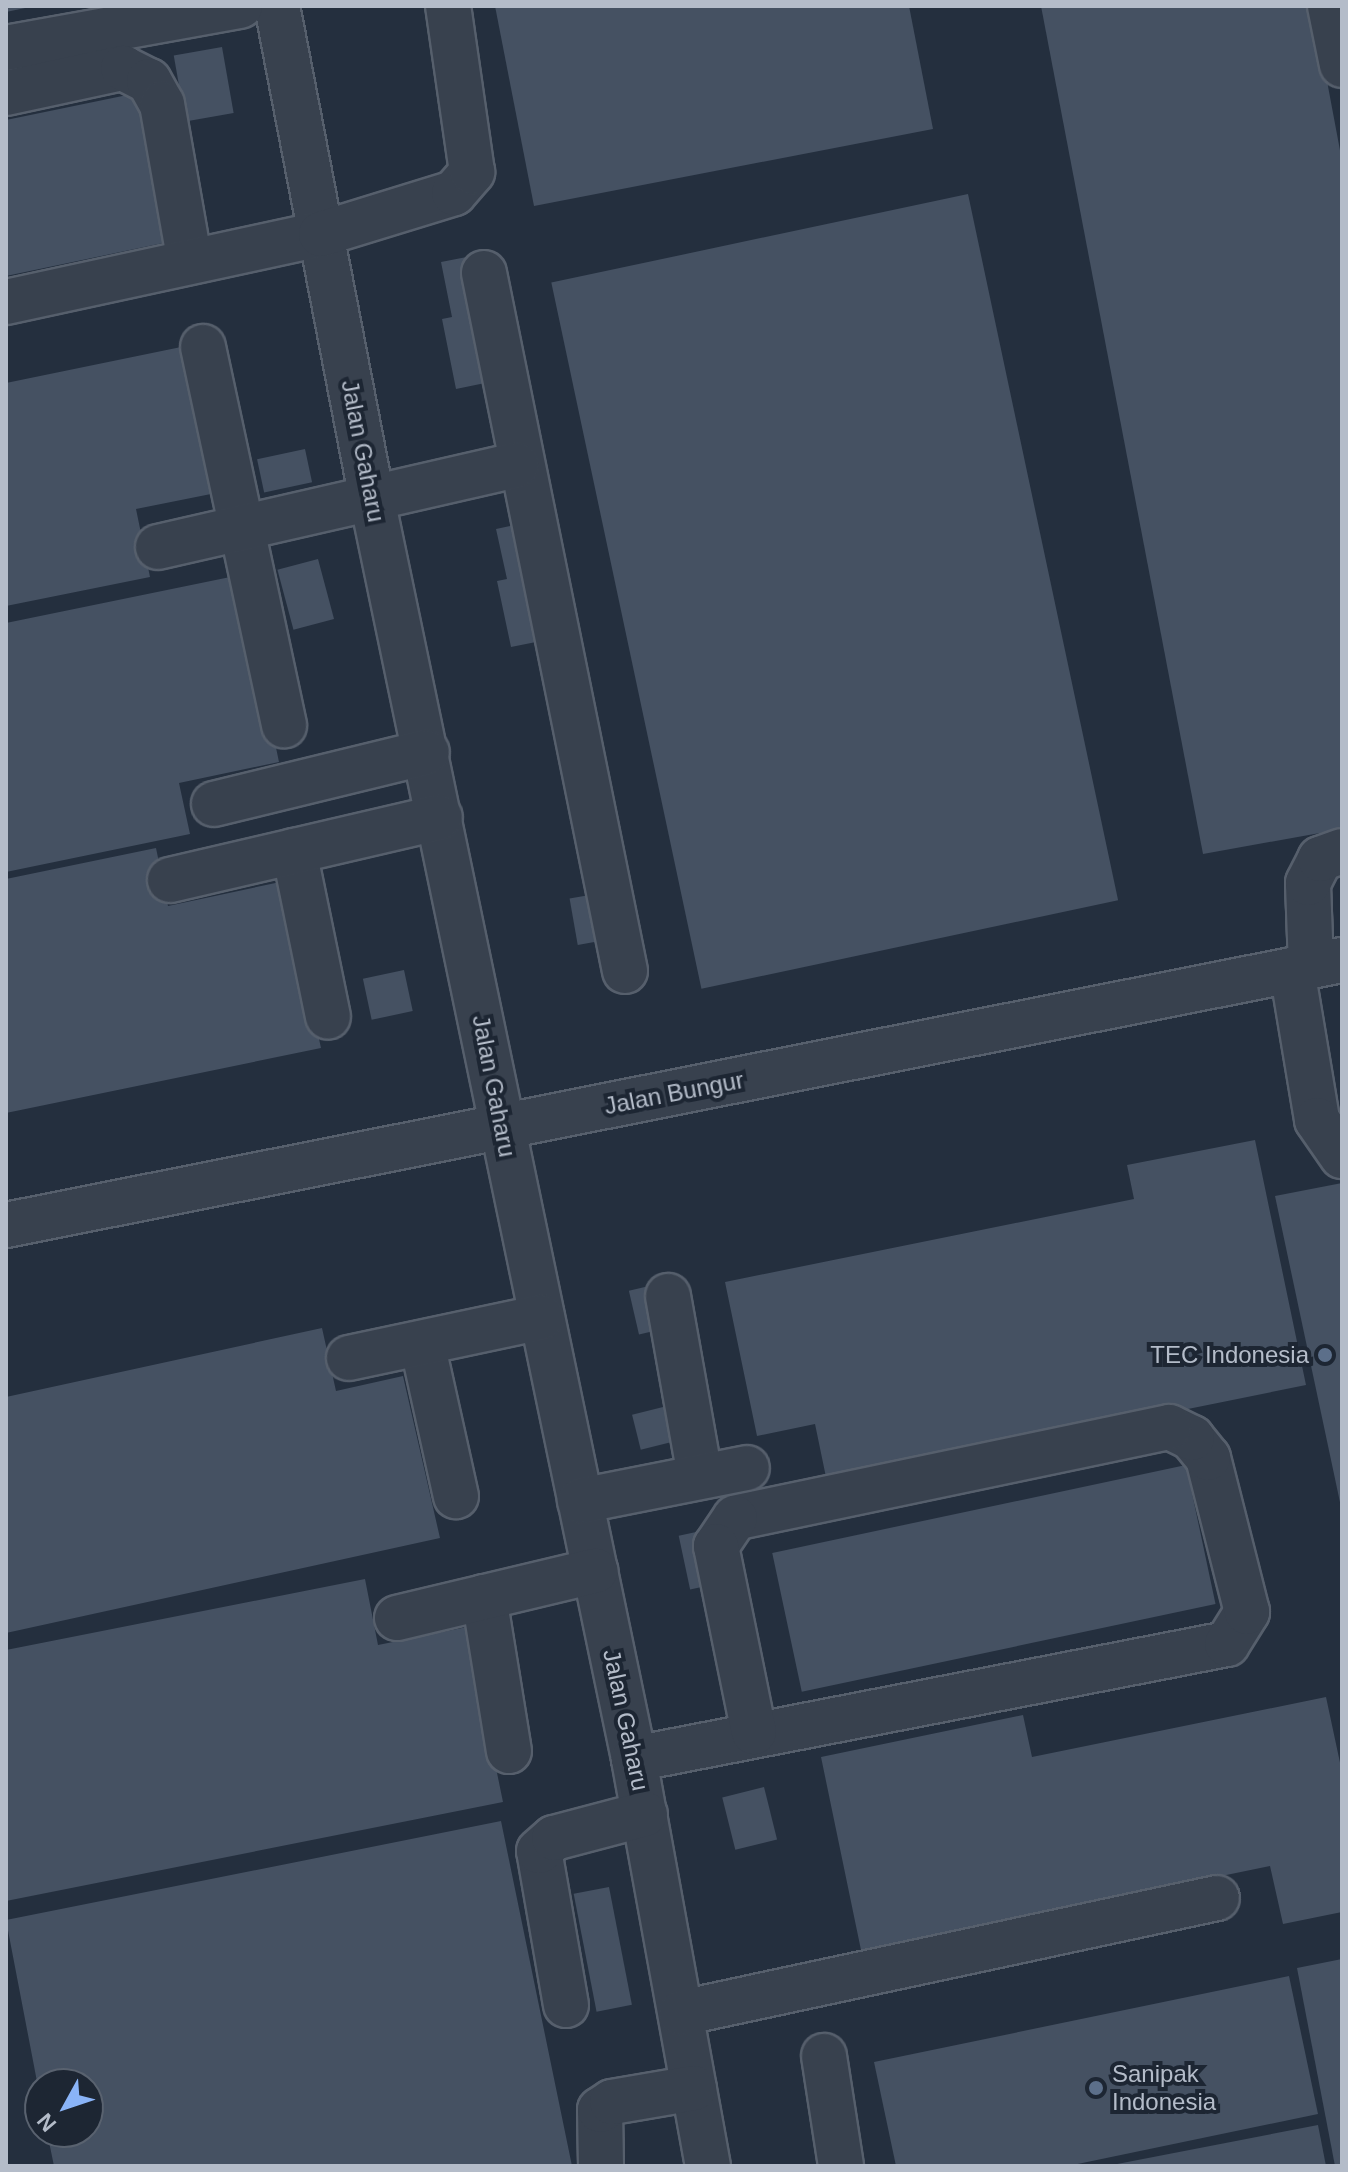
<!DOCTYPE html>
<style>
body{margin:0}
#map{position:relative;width:1348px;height:2172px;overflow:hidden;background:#242f3e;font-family:Helvetica,sans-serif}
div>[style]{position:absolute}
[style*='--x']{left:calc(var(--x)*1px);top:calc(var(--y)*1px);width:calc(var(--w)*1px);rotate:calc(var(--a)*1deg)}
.building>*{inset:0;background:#455162;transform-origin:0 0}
.roads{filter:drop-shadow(2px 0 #565f6c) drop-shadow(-2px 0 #565f6c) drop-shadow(0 2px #565f6c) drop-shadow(0 -2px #565f6c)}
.minor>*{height:44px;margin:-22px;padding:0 22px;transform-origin:22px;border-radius:22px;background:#38414e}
.dots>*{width:22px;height:22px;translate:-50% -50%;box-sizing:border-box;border:4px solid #1d2633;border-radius:50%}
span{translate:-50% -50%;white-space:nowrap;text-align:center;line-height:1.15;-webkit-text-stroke:8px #1d2633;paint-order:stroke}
.street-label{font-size:24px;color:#b4bcc9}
.poi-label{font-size:24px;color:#b4bcc9}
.right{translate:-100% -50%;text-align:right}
.left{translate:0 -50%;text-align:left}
.frame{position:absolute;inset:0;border:8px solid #b4bcc9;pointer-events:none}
.north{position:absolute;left:24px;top:2068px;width:80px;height:80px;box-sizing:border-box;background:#1d2633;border:2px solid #59626f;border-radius:50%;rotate:230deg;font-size:22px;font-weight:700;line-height:32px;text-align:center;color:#b4bcc9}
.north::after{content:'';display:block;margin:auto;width:28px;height:36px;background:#8ab4f8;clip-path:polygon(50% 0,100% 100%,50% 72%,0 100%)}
</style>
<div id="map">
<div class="building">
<div style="clip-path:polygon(6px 6px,29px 6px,30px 7px,6px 12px)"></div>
<div style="clip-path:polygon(495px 6px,909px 6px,933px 129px,534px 206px)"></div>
<div style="clip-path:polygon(1041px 6px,1313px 6px,1342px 161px,1342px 829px,1203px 854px)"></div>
<div style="left:222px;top:47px;width:67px;height:49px;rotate:80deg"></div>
<div style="clip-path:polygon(137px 93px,168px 242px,6px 276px,6px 120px)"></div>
<div style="left:968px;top:194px;width:722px;height:426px;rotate:78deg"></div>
<div style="clip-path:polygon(477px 255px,490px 382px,456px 389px,442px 319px,452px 317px,441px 262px)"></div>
<div style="clip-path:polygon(186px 346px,216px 493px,136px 509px,150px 577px,6px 606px,6px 383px)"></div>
<div style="left:305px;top:449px;width:34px;height:49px;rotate:78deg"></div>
<div style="clip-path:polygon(529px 522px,546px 640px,511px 647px,497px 581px,507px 579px,496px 529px)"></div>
<div style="left:318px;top:559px;width:62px;height:42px;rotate:75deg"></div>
<div style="clip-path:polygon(240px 575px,279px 762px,179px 783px,190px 834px,6px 872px,6px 623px)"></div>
<div style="clip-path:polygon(156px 848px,168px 906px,285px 881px,321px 1048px,6px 1113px,6px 879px)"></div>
<div style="left:607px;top:892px;width:47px;height:38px;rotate:80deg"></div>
<div style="left:404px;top:970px;width:42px;height:42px;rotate:78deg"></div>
<div style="clip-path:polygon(1255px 1140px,1306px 1385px,827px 1482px,815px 1424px,757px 1436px,725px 1282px,1134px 1199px,1127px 1165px)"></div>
<div style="clip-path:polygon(1342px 1183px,1342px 1507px,1341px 1507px,1275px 1196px)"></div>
<div style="left:662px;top:1283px;width:45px;height:34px;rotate:77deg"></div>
<div style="clip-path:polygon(322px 1328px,336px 1391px,403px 1376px,440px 1538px,6px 1633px,6px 1397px)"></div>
<div style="left:667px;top:1406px;width:36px;height:36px;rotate:76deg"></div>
<div style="left:1186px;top:1465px;width:142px;height:423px;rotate:78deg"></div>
<div style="left:710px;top:1529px;width:55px;height:32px;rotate:78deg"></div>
<div style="clip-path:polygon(365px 1579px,378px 1645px,467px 1627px,503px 1802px,6px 1901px,6px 1650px)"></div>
<div style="clip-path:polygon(1326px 1697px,1342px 1772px,1342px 1912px,1283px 1924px,1270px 1866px,861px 1950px,821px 1757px,1023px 1715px,1032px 1757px)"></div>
<div style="left:764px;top:1787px;width:54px;height:43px;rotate:76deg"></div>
<div style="clip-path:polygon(501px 1821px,572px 2166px,54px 2166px,47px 2132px,88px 2132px,88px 2084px,40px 2084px,39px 2092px,6px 1920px)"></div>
<div style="left:609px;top:1887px;width:120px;height:36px;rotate:79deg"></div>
<div style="clip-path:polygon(1342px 1959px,1342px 2166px,1335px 2166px,1297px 1968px)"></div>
<div style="clip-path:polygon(1289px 1976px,1318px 2114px,1068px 2166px,896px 2166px,874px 2062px)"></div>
<div style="clip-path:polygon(1318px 2125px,1326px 2166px,1113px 2166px,1112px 2165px)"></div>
</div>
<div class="roads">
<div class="minor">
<div style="--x:277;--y:6;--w:502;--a:79.09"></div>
<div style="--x:372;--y:499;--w:1287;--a:78.25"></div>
<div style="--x:634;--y:1759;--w:414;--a:79.7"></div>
<div style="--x:1330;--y:6;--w:60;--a:78.5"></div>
<div style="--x:6;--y:48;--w:238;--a:-10.2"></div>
<div style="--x:6;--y:93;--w:120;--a:-12.1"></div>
<div style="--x:123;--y:68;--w:29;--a:27"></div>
<div style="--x:149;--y:81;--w:26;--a:61"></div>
<div style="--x:162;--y:104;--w:160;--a:80"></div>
<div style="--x:484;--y:273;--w:712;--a:78.58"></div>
<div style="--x:6;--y:302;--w:322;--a:-12.2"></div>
<div style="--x:321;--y:234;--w:139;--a:-17.1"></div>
<div style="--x:454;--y:193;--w:28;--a:-49"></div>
<div style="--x:472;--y:172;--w:168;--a:-98.2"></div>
<div style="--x:203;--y:347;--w:387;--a:77.9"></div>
<div style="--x:158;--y:547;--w:368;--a:-12.9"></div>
<div style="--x:214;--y:804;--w:219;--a:-13.7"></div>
<div style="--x:294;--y:851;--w:169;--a:78.4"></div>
<div style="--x:170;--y:880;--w:277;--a:-13.1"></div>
<div style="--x:1311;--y:966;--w:83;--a:-92.1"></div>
<div style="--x:1308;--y:883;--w:27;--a:-63"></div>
<div style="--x:1320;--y:859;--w:23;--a:-20"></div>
<div style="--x:1292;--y:970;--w:152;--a:80.5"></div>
<div style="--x:1317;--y:1120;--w:44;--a:55.2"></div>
<div style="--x:6;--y:1225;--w:1362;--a:-11.22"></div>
<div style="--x:668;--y:1296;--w:183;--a:79.9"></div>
<div style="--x:422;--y:1343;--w:157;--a:77.5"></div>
<div style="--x:349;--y:1358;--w:197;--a:-12"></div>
<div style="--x:580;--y:1501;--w:170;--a:-11.2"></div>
<div style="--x:484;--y:1597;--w:156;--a:80.8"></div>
<div style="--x:397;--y:1618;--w:204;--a:-13.4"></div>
<div style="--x:634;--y:1759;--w:604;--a:-10.98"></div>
<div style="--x:1227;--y:1644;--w:38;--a:-58"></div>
<div style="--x:1247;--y:1612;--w:159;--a:-104.2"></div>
<div style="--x:1208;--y:1458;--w:26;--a:-129"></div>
<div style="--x:1192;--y:1438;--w:25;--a:-154"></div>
<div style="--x:1169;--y:1427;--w:443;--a:168.2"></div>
<div style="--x:735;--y:1518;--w:34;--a:124"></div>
<div style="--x:716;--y:1546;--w:190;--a:78.5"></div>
<div style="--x:566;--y:2005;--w:156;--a:-99.9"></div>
<div style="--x:539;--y:1851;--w:20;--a:-41"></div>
<div style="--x:554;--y:1838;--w:94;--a:-14.8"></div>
<div style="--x:681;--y:2013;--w:548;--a:-12.11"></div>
<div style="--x:824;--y:2056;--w:111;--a:81.2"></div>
<div style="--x:601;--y:2166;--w:56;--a:-91"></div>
<div style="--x:600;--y:2110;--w:14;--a:-34"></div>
<div style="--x:612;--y:2102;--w:83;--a:-9.7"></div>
</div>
</div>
<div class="dots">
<div style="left:1325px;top:1355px;background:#5c6f8a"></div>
<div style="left:1096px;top:2088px;background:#5c6f8a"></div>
</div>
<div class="street-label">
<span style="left:363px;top:451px;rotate:79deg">Jalan Gaharu</span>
<span style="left:494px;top:1086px;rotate:79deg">Jalan Gaharu</span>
<span style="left:674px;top:1093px;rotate:-11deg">Jalan Bungur</span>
<span style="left:626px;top:1720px;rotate:78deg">Jalan Gaharu</span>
</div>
<div class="poi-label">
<span class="right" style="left:1309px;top:1355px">TEC Indonesia</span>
<span class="left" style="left:1112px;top:2088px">Sanipak<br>Indonesia</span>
</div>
<div class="frame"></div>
<div class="north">N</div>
</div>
